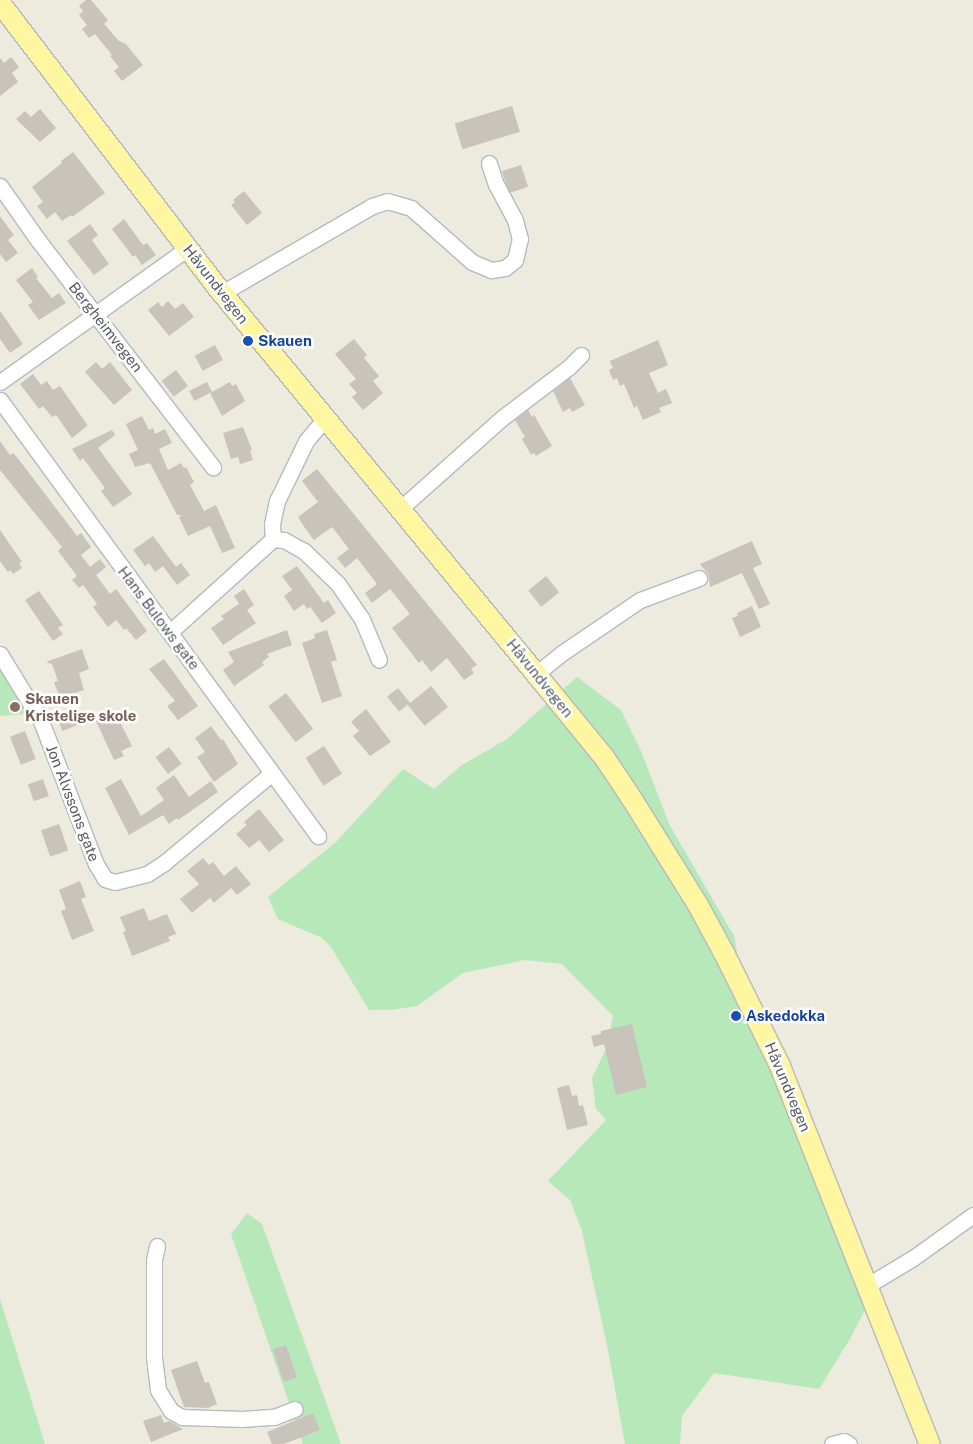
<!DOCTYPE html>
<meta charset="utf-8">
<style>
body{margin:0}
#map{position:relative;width:973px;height:1444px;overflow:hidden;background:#edeade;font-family:"Public Sans",sans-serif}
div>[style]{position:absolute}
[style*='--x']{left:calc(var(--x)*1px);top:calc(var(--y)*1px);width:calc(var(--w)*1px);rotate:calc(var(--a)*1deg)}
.green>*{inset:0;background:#b7e8ba}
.building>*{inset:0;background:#c8c4bb;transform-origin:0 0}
.roads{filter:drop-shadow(1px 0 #b6b9bf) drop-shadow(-1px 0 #b6b9bf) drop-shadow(0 1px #b6b9bf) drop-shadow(0 -1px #b6b9bf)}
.minor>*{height:15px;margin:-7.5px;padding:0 7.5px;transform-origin:7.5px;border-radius:7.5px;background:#fff}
.major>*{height:20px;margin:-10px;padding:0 10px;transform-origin:10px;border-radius:10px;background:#fff6a1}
.dots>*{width:14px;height:14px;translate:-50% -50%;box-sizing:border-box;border:2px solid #fff;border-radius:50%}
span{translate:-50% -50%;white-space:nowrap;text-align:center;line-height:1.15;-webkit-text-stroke:5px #fff;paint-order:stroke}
.street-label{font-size:15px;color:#575b61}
.transit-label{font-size:15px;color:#164399;font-weight:700}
.left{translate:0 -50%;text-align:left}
.education-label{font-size:15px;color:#785e54;font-weight:700}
</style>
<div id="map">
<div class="green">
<div style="clip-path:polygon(0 670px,17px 695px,27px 714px,0 716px)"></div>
<div style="clip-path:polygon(577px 677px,621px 710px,641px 751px,669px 824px,734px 936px,740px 968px,797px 1086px,877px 1279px,869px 1302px,850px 1339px,819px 1389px,714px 1373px,682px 1416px,680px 1444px,625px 1444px,607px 1345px,582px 1231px,570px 1200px,548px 1181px,606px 1120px,596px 1109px,592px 1078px,607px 1047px,613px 1016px,562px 964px,525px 960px,463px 973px,417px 1006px,390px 1010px,369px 1010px,331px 947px,322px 938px,278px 919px,268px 897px,336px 842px,403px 769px,434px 789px,462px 765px,507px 739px)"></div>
<div style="clip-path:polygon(247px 1213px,262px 1224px,341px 1444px,303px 1444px,231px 1234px)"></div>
<div style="clip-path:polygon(0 1299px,45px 1444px,0 1444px)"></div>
</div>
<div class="building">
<div style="clip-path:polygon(86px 0,91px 0,108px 20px,104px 24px,119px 41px,126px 44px,143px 65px,122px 81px,114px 71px,119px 67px,110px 56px,112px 55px,95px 34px,89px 38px,82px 29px,87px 25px,79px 15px,83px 11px,79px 6px)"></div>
<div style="clip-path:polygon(11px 57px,19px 67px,12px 73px,18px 82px,0 96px,0 58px,4px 63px)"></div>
<div style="left:512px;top:106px;width:27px;height:60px;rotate:73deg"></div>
<div style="clip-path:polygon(40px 109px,56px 128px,40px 142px,16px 119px,25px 111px,31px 117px)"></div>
<div style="clip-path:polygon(73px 152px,105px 193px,72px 217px,71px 215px,62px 221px,55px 212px,47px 219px,37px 206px,43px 202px,32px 187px,62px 163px,61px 161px)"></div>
<div style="left:521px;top:165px;width:23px;height:20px;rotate:72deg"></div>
<div style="clip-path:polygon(244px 191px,262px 213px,247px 225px,231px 205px,235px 202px,233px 200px)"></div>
<div style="clip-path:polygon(0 216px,14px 235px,8px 240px,18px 253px,6px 262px,0 254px)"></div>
<div style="clip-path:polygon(124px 219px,143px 245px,147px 243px,156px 255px,142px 265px,135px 255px,133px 257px,112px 229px)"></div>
<div style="clip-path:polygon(90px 224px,98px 235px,92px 240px,109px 264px,94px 275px,67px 241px)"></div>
<div style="clip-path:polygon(32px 268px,38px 277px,36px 278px,52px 298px,59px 293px,66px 303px,39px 320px,28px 305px,33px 302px,16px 280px)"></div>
<div style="clip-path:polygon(168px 301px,175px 309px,183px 303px,194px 317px,169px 336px,148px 310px,158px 302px,162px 307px)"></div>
<div style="clip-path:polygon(0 311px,23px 344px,10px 353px,0 339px)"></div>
<div style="clip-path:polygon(354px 339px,367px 355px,364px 358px,379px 376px,373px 381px,383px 393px,363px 410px,352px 397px,357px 393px,349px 384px,356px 379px,335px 354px)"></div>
<div style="clip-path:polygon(658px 340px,668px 365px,649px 373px,658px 393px,666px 389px,672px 403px,659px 408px,661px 412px,643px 420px,637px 406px,634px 408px,624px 384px,620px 386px,617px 378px,613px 380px,609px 370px,613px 368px,610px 361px)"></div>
<div style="left:215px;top:345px;width:17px;height:23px;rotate:62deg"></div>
<div style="clip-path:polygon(96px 362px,102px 369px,110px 362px,132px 390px,114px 405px,85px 372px)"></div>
<div style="left:176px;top:370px;width:20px;height:18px;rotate:53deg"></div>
<div style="clip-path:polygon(33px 374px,41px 385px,47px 381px,53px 390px,60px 386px,86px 423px,87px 426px,72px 438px,56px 415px,52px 417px,43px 406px,39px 409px,20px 384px)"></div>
<div style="clip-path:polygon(570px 378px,585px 405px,572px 412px,570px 408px,563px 412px,553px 391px)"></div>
<div style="left:207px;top:382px;width:11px;height:20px;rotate:63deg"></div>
<div style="clip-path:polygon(230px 382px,232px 386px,236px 384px,245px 401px,222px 416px,210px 393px)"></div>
<div style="clip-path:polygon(528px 410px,532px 417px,534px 415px,552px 446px,536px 456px,534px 453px,531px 455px,522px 439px,525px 437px,515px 420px)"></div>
<div style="clip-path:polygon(142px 416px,149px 430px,153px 428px,155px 434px,165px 429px,172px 443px,159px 449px,168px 470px,181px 463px,184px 468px,186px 467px,194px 482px,190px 485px,204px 511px,216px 505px,235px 548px,222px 553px,210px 526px,188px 536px,179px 517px,182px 515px,177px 515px,150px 463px,135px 467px,129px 454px,138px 450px,126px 424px)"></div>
<div style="clip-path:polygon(243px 427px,252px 450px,250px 451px,253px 460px,240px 464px,238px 457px,231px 459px,223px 433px)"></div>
<div style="clip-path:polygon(112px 430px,115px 435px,98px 448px,132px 494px,113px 507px,101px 491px,105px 488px,83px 458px,80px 461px,72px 449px)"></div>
<div style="clip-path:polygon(0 441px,10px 455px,13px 453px,20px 461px,77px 536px,81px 533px,91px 547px,81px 555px,90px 567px,100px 559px,106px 567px,96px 575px,110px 594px,116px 589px,147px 631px,136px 640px,126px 628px,124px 630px,116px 620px,108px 627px,93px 607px,97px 604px,83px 585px,79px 588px,72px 580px,77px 576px,58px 551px,62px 547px,0 470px)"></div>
<div style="clip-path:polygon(317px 469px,477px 665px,471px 669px,474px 673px,464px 680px,447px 658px,431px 672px,422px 660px,419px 663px,392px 628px,410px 614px,390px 589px,372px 603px,365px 593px,377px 584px,357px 558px,345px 568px,337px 558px,349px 549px,332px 527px,314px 540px,305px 528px,298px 517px,318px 502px,302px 481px)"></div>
<div style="clip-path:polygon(0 530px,22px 562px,19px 563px,22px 568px,13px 574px,10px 570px,8px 572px,0 561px)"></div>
<div style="clip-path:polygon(153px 536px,176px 567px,181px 563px,190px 575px,177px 585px,163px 566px,155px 572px,149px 563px,145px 566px,133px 550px)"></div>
<div style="clip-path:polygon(752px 541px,762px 564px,753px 568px,770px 604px,759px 609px,742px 573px,710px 587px,708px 574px,700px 564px)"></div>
<div style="clip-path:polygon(297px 566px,324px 603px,328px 600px,336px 613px,322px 623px,310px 607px,307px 609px,304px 604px,294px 611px,284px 596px,292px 590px,282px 576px)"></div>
<div style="left:546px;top:576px;width:21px;height:23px;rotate:51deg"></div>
<div style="clip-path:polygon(244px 589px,254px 605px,247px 610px,256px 623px,223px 645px,211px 628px,224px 619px,221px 616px,239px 604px,234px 596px)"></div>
<div style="clip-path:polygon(39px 591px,63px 625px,58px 628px,63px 634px,53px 641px,25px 600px)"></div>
<div style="clip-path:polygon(752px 606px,761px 627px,740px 637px,732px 618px,738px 616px,737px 613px)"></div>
<div style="clip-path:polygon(287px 630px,292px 645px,267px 654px,269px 657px,262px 662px,264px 665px,234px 686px,223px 670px,234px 662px,228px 652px)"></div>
<div style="clip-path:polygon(327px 630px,337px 660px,331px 662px,342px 696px,322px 703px,302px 643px,315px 638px,314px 634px)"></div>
<div style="clip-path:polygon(82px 649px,89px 669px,79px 673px,84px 690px,60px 698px,54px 682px,58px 681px,52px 664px,46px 662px)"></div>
<div style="clip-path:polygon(164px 659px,198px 706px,178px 720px,167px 706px,175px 701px,149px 669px)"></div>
<div style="left:431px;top:686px;width:27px;height:30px;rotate:51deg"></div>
<div style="left:398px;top:688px;width:19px;height:14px;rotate:51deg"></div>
<div style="left:286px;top:693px;width:45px;height:22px;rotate:53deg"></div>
<div style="clip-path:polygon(366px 709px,391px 742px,370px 756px,353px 736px,359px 731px,351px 722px)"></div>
<div style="clip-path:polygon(114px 710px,132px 746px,121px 751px,124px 756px,114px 760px,95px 719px)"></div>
<div style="left:75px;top:711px;width:14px;height:19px;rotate:69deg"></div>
<div style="clip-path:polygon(211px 726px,221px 740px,223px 739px,238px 764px,214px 782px,197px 757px,205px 752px,195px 738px)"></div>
<div style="left:25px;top:731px;width:30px;height:16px;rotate:69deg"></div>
<div style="left:324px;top:746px;width:33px;height:22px;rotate:57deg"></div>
<div style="left:169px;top:747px;width:21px;height:17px;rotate:53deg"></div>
<div style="clip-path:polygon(174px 775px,189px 797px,211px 781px,218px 792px,178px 820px,177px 818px,169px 824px,163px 815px,129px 835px,105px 788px,121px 779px,141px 816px,164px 800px,156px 788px)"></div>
<div style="left:43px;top:779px;width:18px;height:16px;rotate:71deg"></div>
<div style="clip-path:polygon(259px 809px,284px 840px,269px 852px,259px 840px,249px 848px,236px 834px,247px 825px,244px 822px)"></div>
<div style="left:59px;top:824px;width:28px;height:19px;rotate:71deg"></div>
<div style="clip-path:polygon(203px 858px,209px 865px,213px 862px,224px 876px,236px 866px,251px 884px,237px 895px,231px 888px,214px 903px,210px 898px,192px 913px,180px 899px,199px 884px,187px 871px)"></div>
<div style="clip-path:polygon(80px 881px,86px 897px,81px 899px,94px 931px,72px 940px,61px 911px,66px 909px,59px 890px)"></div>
<div style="clip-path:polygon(144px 908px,149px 921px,167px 914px,176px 934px,168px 937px,170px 941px,132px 956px,123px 932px,126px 931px,120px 917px)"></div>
<div style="clip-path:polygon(632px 1024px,647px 1087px,616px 1095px,604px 1044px,594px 1047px,591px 1036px,601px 1034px,601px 1031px)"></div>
<div style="clip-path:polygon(569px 1085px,572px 1096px,577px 1095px,579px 1106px,583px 1105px,588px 1125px,567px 1130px,557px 1088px)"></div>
<div style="left:286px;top:1345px;width:34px;height:14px;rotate:71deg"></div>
<div style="clip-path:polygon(197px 1361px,205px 1383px,209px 1382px,217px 1404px,208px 1408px,184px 1407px,171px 1370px)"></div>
<div style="clip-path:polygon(313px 1413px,320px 1430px,284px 1444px,272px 1444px,267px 1432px)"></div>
<div style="clip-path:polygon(161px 1415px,164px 1423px,169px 1421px,183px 1429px,151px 1442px,143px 1421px)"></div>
</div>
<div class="roads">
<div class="minor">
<div style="--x:0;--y:186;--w:66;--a:54.9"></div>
<div style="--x:38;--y:240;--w:287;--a:52.4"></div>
<div style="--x:222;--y:293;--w:173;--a:-30.1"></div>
<div style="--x:372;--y:206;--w:16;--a:-18"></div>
<div style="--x:387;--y:201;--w:25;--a:16"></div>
<div style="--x:411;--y:208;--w:81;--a:41.5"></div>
<div style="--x:472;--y:262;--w:21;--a:23"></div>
<div style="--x:491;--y:270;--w:14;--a:-8"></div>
<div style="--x:505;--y:268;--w:13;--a:-39"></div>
<div style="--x:515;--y:260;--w:22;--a:-77"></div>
<div style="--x:520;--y:239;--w:20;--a:-105"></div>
<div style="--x:515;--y:220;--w:40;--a:-118"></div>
<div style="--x:496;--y:185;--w:23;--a:-108"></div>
<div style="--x:0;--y:382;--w:231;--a:-35.5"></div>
<div style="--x:0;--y:400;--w:540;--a:53.89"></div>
<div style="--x:401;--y:508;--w:135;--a:-41.7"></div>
<div style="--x:502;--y:418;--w:84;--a:-37.3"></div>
<div style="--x:569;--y:367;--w:17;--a:-45"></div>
<div style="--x:273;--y:539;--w:11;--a:5"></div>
<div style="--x:284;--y:540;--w:23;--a:29"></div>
<div style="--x:304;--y:551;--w:47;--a:44.1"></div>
<div style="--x:338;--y:584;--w:42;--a:55.6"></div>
<div style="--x:362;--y:619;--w:44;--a:67.5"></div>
<div style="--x:170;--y:632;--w:139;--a:-42.1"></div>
<div style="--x:273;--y:539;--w:15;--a:-94"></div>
<div style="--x:272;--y:524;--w:24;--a:-78"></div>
<div style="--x:277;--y:501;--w:67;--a:-64.2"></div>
<div style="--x:306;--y:441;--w:31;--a:-50"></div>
<div style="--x:0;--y:654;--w:79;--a:58.5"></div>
<div style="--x:41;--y:721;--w:153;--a:69"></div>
<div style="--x:96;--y:864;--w:17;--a:59"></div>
<div style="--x:105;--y:879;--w:10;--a:17"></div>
<div style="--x:115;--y:882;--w:33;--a:-14"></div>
<div style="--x:147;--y:874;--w:20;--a:-33"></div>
<div style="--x:164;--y:863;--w:139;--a:-39.8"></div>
<div style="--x:536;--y:674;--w:33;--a:-39"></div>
<div style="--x:562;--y:653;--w:94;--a:-34.2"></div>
<div style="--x:640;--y:600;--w:63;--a:-20.4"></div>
<div style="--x:157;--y:1246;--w:14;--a:102"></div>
<div style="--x:154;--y:1260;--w:97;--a:90"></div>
<div style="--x:154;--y:1357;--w:33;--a:83"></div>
<div style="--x:158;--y:1390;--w:25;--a:58"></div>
<div style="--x:171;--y:1411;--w:13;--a:29"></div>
<div style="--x:182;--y:1417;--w:60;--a:1.9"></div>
<div style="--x:242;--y:1419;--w:32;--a:-4"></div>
<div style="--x:274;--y:1417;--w:22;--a:-21"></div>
<div style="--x:868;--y:1285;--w:52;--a:-31"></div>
<div style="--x:913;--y:1258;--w:74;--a:-35.6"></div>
<div style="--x:832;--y:1444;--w:12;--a:-14"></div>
<div style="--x:844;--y:1441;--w:6;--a:31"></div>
</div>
<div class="major">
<div style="--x:0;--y:3;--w:365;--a:52.6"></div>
<div style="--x:222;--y:293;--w:494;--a:50.5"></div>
<div style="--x:536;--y:674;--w:107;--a:50.7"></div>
<div style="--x:604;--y:757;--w:50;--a:56.3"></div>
<div style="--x:632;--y:799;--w:125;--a:58.1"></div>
<div style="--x:698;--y:905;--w:55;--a:61.6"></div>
<div style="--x:724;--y:953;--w:126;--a:63.6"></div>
<div style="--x:780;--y:1066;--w:407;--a:68.4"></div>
</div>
</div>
<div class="dots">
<div style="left:248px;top:341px;background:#1a4fb4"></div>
<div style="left:15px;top:707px;background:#8d6e63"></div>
<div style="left:736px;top:1016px;background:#1a4fb4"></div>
</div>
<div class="street-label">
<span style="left:216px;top:284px;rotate:52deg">Håvundvegen</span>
<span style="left:106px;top:327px;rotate:52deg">Bergheimvegen</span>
<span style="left:159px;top:618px;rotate:53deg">Hans Bulows gate</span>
<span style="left:540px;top:678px;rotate:51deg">Håvundvegen</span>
<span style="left:73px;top:803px;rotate:69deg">Jon Alvssons gate</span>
<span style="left:788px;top:1087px;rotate:67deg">Håvundvegen</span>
</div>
<div class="transit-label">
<span class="left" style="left:258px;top:341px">Skauen</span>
<span class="left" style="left:746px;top:1016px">Askedokka</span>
</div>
<div class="education-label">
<span class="left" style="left:25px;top:707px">Skauen<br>Kristelige skole</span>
</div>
</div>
